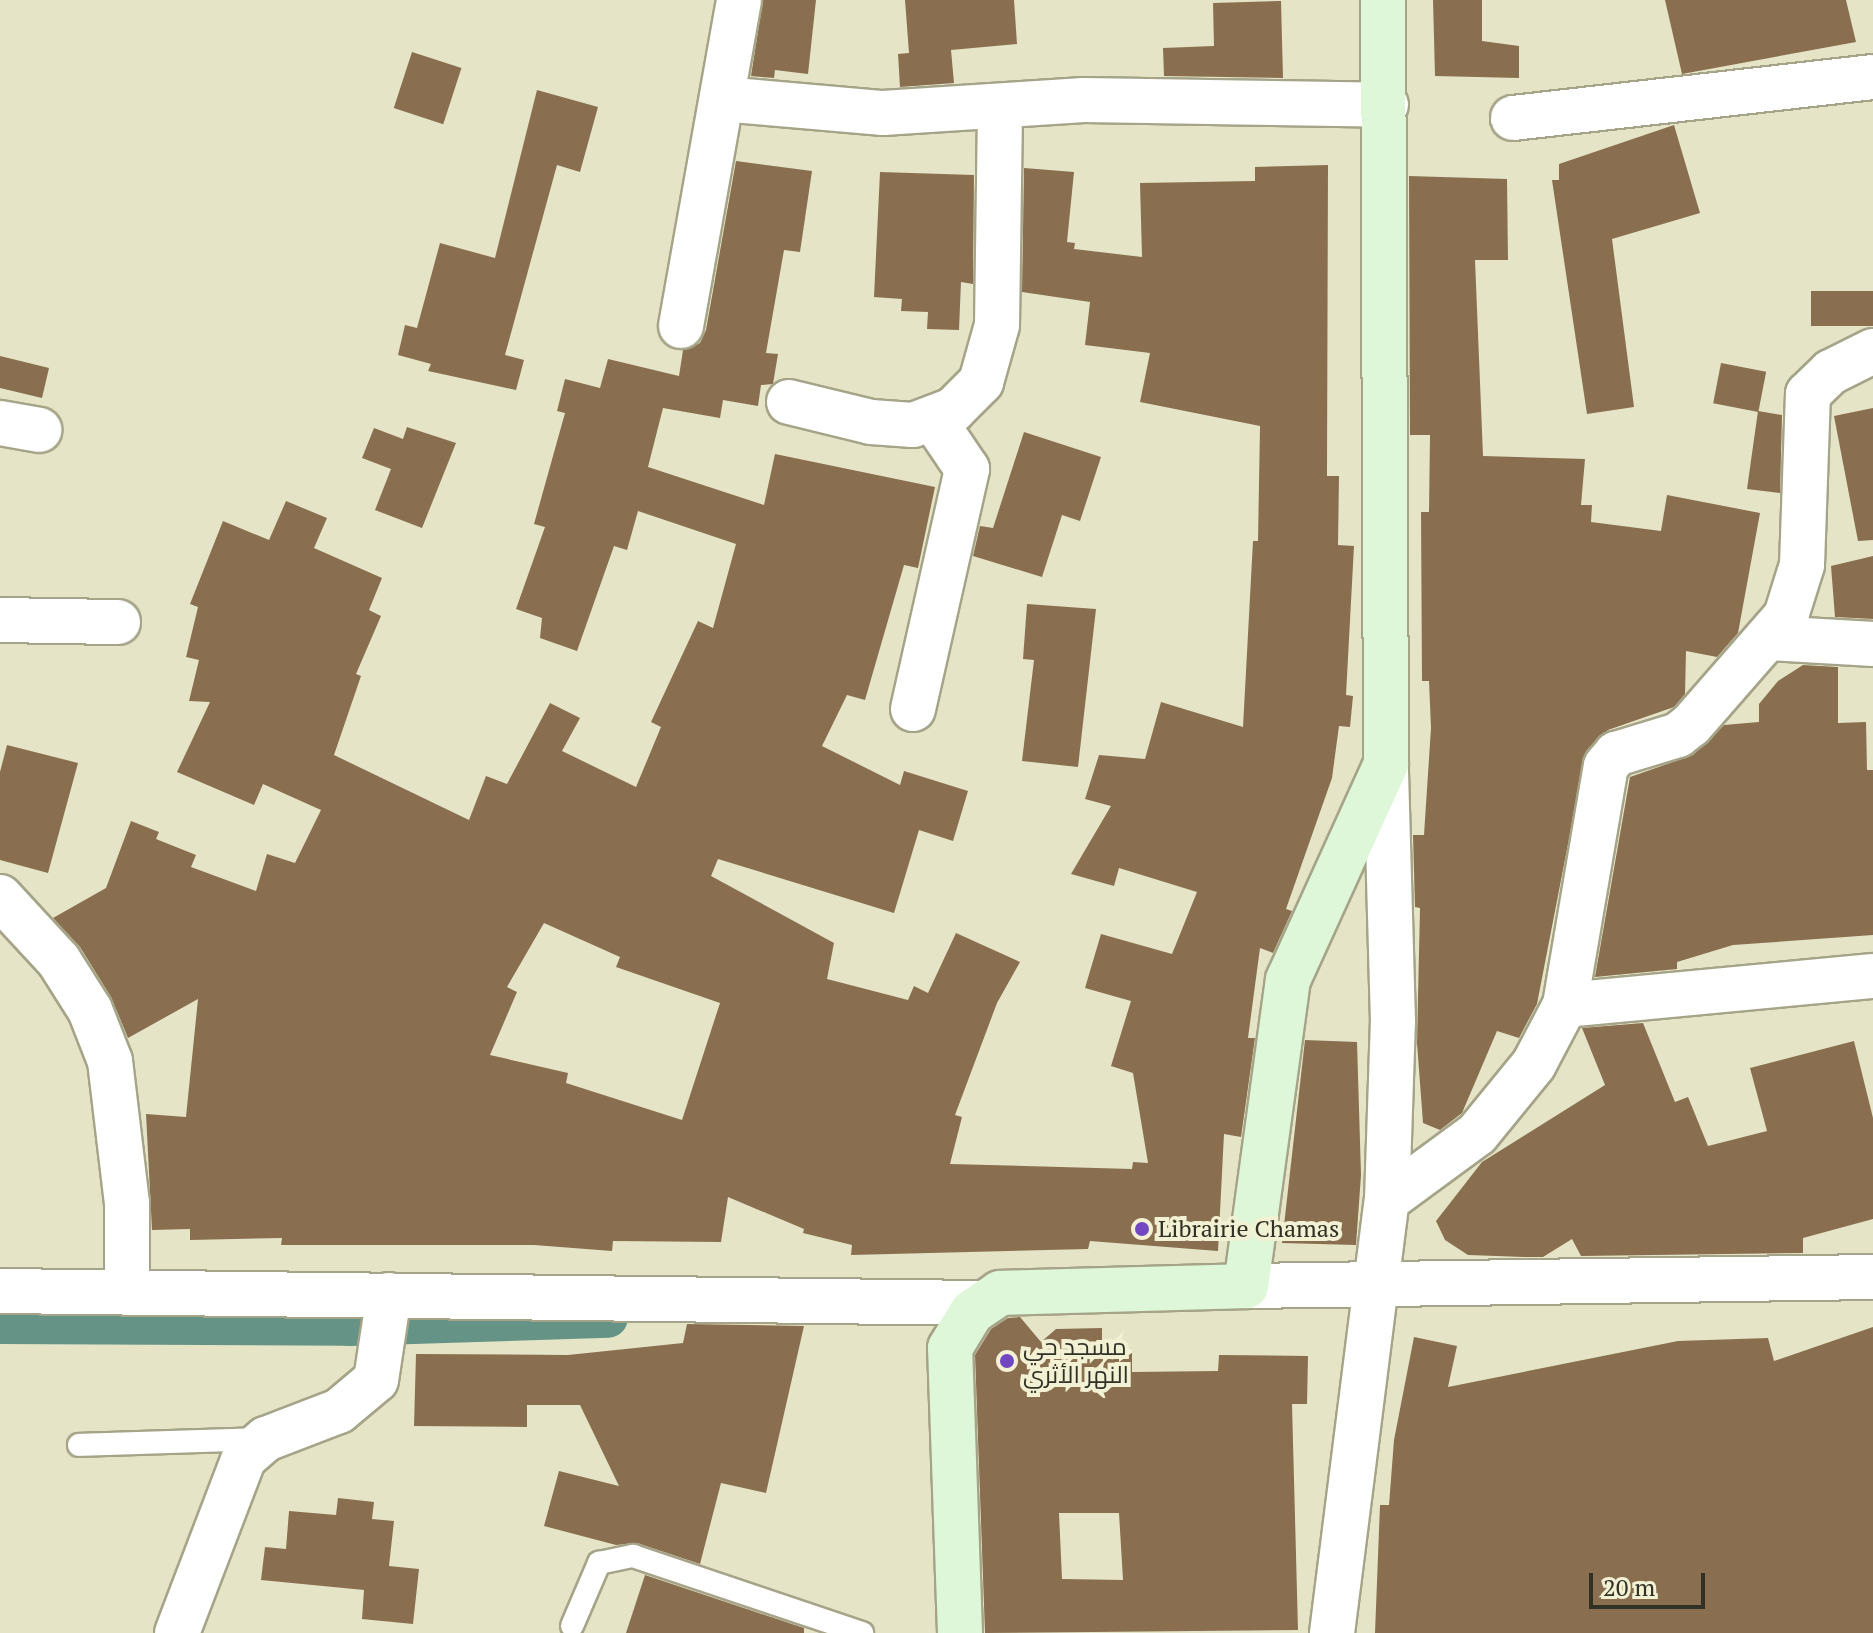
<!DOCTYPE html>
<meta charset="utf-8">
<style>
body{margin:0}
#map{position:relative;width:1873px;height:1633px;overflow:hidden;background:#e5e4c7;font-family:"PT Serif",Cairo,serif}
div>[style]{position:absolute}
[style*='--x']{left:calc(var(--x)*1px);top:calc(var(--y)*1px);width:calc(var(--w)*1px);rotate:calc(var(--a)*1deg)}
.canal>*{height:40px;margin:-20px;padding:0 20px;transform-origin:20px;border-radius:20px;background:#659486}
.building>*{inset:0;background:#896f4f;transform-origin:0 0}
.roads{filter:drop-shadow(2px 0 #a5a488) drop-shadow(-2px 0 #a5a488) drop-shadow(0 2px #a5a488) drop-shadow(0 -2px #a5a488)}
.service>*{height:22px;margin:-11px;padding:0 11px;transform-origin:11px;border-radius:11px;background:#fff}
.minor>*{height:44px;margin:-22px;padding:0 22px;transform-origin:22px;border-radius:22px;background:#fff}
.tertiary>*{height:44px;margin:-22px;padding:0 22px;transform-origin:22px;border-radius:22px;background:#fff}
.secondary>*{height:44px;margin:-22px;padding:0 22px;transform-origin:22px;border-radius:22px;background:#dff7d9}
.dots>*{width:22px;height:22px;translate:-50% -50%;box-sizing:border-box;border:4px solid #f2f1d4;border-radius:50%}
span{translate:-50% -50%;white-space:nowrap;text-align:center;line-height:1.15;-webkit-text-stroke:8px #f2f1d4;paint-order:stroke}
.poi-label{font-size:24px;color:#313126}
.left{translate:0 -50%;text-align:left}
.scale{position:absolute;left:1589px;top:1573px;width:116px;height:36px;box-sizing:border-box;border:4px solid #313126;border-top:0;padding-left:10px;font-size:24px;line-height:28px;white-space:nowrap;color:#313126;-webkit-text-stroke:6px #f2f1d4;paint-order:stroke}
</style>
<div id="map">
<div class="canal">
<div style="--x:0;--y:1324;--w:349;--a:0.3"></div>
<div style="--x:349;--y:1326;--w:259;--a:-1.8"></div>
</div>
<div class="building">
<div style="clip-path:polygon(763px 0,816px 0,808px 74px,775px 70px,774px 78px,751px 76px)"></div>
<div style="clip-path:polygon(905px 0,1014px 0,1017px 44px,951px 50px,954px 83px,900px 87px,898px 54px,909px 53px)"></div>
<div style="clip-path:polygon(1433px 0,1482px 0,1482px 41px,1519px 46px,1519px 78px,1435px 76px)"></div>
<div style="clip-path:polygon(1665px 0,1846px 0,1856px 42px,1682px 74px)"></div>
<div style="clip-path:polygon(1281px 1px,1283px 78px,1164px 76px,1163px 48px,1214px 46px,1213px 3px)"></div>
<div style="left:412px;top:52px;width:52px;height:59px;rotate:18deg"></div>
<div style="clip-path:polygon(537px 90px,598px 107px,580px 172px,557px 165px,505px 355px,524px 360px,516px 390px,428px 371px,431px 364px,398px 355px,405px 325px,417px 328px,440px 243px,495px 258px)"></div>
<div style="clip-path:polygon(1674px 125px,1700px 213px,1612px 239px,1634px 407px,1587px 414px,1552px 180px,1559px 180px,1559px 164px)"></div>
<div style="clip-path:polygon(evenodd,736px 161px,812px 171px,800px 252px,784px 250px,766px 353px,778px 354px,773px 384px,761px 385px,758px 406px,723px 400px,720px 418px,663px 408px,648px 467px,764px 505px,775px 454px,935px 487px,918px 568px,904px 565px,865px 700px,847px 695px,822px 746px,900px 785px,904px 771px,968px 791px,953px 841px,919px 830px,894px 913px,718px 859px,711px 876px,834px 943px,827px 979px,908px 1000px,914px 986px,928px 993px,956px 933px,1020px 962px,997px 1003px,955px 1115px,962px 1117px,950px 1164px,1132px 1169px,1133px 1162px,1148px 1163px,1133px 1073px,1111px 1066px,1131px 1001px,1085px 988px,1101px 934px,1172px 954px,1197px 892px,1119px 868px,1114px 886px,1071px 874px,1111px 806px,1085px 799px,1099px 755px,1145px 759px,1161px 702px,1243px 727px,1253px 541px,1258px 541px,1260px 426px,1140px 402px,1150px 353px,1085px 345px,1090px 302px,1022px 292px,1024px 168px,1074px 172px,1067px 242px,1075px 243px,1074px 249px,1142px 257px,1140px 183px,1255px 181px,1255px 167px,1328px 165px,1327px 476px,1339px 476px,1338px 545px,1354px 546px,1346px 695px,1353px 696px,1350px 727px,1339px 726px,1332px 778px,1286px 909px,1292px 911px,1273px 953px,1260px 948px,1248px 1038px,1255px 1038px,1241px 1137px,1224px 1134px,1218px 1251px,1090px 1241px,1088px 1249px,851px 1255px,852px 1245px,803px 1233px,804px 1229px,728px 1197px,721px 1242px,613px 1241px,612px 1251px,534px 1245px,281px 1245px,282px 1238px,190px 1240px,190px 1229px,152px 1230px,146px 1114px,186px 1117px,198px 999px,128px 1038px,111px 997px,80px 947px,53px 918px,106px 888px,131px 821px,159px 832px,156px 839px,196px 855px,191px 867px,256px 891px,267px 854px,295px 863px,321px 810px,263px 784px,254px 805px,177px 772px,210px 702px,189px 701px,199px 660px,186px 657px,198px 607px,190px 604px,223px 521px,269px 540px,286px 501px,327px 518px,314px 548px,382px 578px,369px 610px,381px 616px,356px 674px,361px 676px,334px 755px,469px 820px,486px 776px,507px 784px,550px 703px,580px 718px,562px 751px,636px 787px,661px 727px,651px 722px,698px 621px,713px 628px,736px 544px,638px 511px,627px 550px,614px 546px,577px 651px,540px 638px,542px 618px,516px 609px,545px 527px,534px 524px,565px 413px,557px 411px,565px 379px,600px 388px,608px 359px,679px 376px,683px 350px,700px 343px,706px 330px,736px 161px,544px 923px,620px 957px,616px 967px,720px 1003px,682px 1120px,566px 1083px,568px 1073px,490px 1055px,517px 992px,507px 987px,544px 923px)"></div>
<div style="clip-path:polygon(880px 172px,974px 175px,973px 284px,961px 282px,959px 330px,927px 329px,928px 312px,901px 311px,902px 299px,874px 297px)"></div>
<div style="clip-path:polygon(1409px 176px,1507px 179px,1508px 260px,1475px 260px,1483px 456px,1585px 459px,1581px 505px,1592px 505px,1591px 522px,1661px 531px,1667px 495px,1760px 513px,1738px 633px,1717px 657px,1686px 651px,1685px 694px,1674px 707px,1608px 730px,1586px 751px,1537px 1004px,1519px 1038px,1497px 1031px,1462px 1113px,1440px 1130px,1423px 1123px,1417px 1043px,1420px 908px,1415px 907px,1413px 835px,1424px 835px,1431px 728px,1429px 681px,1422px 681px,1421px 512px,1429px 512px,1430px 435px,1410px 435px)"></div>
<div style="left:1873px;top:291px;width:35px;height:62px;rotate:90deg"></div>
<div style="clip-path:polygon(0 356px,49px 368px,42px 398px,0 388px)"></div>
<div style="left:1721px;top:363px;width:46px;height:41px;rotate:11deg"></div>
<div style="clip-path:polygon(1873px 408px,1873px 540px,1858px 541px,1834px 416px)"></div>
<div style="clip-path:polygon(1758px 411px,1782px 415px,1780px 493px,1747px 489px)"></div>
<div style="clip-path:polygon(407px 427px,456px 443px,422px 528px,375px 510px,391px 469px,362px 458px,374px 428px,403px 439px)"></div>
<div style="clip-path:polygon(1024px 432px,1101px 457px,1080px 521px,1062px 515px,1042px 577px,973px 556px,980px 526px,993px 528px)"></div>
<div style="clip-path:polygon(1873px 556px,1873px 619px,1835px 617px,1831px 566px)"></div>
<div style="clip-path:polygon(1027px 604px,1096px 609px,1078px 767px,1022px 761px,1034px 660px,1023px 659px)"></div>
<div style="clip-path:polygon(1803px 665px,1838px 667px,1838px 723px,1866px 722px,1867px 770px,1873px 770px,1873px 935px,1733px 945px,1677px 962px,1677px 969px,1595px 977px,1630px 777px,1693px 755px,1724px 725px,1759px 722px,1759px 704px,1778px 681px)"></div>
<div style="clip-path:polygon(7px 745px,78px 763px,48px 873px,0 860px,0 772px)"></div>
<div style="clip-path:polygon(1643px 1023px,1675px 1102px,1688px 1097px,1708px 1146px,1767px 1131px,1750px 1068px,1854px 1041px,1873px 1118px,1873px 1219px,1803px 1238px,1803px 1253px,1581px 1256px,1572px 1239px,1543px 1257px,1524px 1257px,1468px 1255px,1445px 1240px,1436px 1221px,1482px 1162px,1605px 1085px,1582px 1028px)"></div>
<div style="clip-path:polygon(1305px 1040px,1357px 1042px,1361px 1175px,1356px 1245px,1282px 1243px)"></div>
<div style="clip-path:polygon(evenodd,1020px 1317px,1041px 1342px,1056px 1329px,1102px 1328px,1102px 1351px,1132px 1350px,1132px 1372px,1218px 1371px,1219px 1355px,1308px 1356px,1307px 1404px,1292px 1404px,1298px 1630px,985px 1633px,975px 1355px,991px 1329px,1008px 1318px,1020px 1317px,1059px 1513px,1119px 1513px,1123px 1580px,1062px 1579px,1059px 1513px)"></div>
<div style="clip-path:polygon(687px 1324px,804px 1326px,766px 1493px,721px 1483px,700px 1564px,637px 1543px,616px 1545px,544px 1526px,559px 1471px,619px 1486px,580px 1405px,527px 1405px,527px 1427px,414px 1426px,416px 1354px,568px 1355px,683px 1343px)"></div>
<div style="clip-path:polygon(1873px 1327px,1873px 1633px,1375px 1633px,1380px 1505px,1389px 1505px,1394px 1440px,1414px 1337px,1457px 1346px,1448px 1387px,1678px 1341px,1768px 1338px,1774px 1361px)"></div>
<div style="clip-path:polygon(338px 1498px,374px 1502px,372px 1519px,394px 1521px,389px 1566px,419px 1569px,413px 1624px,362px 1619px,364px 1590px,261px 1580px,265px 1547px,286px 1549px,289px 1511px,336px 1515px)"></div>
<div style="clip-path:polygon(645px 1575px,804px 1628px,804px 1633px,626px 1633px)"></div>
</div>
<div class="roads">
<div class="service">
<div style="--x:79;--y:1445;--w:181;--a:-1.9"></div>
<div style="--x:572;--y:1626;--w:69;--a:-66.8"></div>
<div style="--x:599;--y:1563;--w:35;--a:-12"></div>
<div style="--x:633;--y:1556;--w:242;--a:18.6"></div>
</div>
<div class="minor">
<div style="--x:722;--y:99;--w:162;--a:5"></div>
<div style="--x:883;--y:113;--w:201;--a:-3.7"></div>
<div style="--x:1084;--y:100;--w:302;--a:0.9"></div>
<div style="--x:1513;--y:118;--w:362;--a:-6.5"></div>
<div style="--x:681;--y:326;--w:331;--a:-79.9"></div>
<div style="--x:789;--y:402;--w:84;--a:13.7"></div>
<div style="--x:871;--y:422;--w:42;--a:4.1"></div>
<div style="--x:913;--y:425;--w:43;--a:-20.6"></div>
<div style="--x:953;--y:410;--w:40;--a:-45"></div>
<div style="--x:981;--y:382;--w:59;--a:-74.3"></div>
<div style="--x:997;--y:325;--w:219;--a:-89.2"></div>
<div style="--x:0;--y:423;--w:40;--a:10"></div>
<div style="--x:0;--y:620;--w:118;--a:1"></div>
<div style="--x:1770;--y:638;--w:103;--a:3.3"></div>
<div style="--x:913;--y:709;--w:246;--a:-77.3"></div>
<div style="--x:967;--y:469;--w:59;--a:-124"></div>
<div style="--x:0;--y:897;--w:87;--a:47.3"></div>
<div style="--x:59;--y:961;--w:58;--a:57.7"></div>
<div style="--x:90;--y:1010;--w:55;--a:68.6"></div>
<div style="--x:110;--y:1061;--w:143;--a:83.2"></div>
<div style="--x:127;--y:1203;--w:90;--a:90"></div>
<div style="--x:1565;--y:1005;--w:309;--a:-5.4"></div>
<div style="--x:1387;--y:1200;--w:112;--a:-36.3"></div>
<div style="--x:1477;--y:1134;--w:90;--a:-50.8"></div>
<div style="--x:1534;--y:1064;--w:67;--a:-62.3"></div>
<div style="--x:1565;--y:1005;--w:242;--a:-80.3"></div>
<div style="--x:1606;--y:766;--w:16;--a:-50"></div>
<div style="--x:1616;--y:754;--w:65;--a:-17"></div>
<div style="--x:1678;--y:735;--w:16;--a:-38"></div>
<div style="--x:1691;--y:725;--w:145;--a:-48.9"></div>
<div style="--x:1786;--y:616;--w:53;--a:-72.6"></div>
<div style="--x:1802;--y:565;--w:171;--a:-88"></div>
<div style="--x:1808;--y:394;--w:32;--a:-44"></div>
<div style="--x:1831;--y:372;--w:47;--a:-26.6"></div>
<div style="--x:1246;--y:1286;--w:627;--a:-0.82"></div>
<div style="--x:177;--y:1633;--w:187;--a:-69.1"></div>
<div style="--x:244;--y:1458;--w:29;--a:-41"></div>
<div style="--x:266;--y:1439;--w:78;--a:-21"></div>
<div style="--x:339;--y:1411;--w:48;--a:-40"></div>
<div style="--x:376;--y:1380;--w:86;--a:-81.3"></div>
<div style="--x:1332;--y:1633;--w:436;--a:-82.8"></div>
<div style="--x:1387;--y:1200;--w:178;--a:-88.1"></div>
<div style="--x:1393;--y:1022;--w:258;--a:-91.6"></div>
</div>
<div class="tertiary">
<div style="--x:0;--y:1291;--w:980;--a:0.7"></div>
</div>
<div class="secondary">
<div style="--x:960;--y:1633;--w:285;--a:-92"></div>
<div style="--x:950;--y:1348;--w:42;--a:-58.6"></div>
<div style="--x:972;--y:1312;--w:34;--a:-34"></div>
<div style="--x:1000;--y:1293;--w:246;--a:-1.6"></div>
<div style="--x:1246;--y:1286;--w:309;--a:-82.2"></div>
<div style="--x:1288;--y:980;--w:237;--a:-65.6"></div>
<div style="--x:1386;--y:764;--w:764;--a:-90.22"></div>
</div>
</div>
<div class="dots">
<div style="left:1142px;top:1229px;background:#7148c1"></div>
<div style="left:1007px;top:1361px;background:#7148c1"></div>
</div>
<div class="poi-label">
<span class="left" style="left:1158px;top:1229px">Librairie Chamas</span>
<span class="left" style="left:1023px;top:1361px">مسجد حي<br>النهر الأثري</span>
</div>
<div class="scale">20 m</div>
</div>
